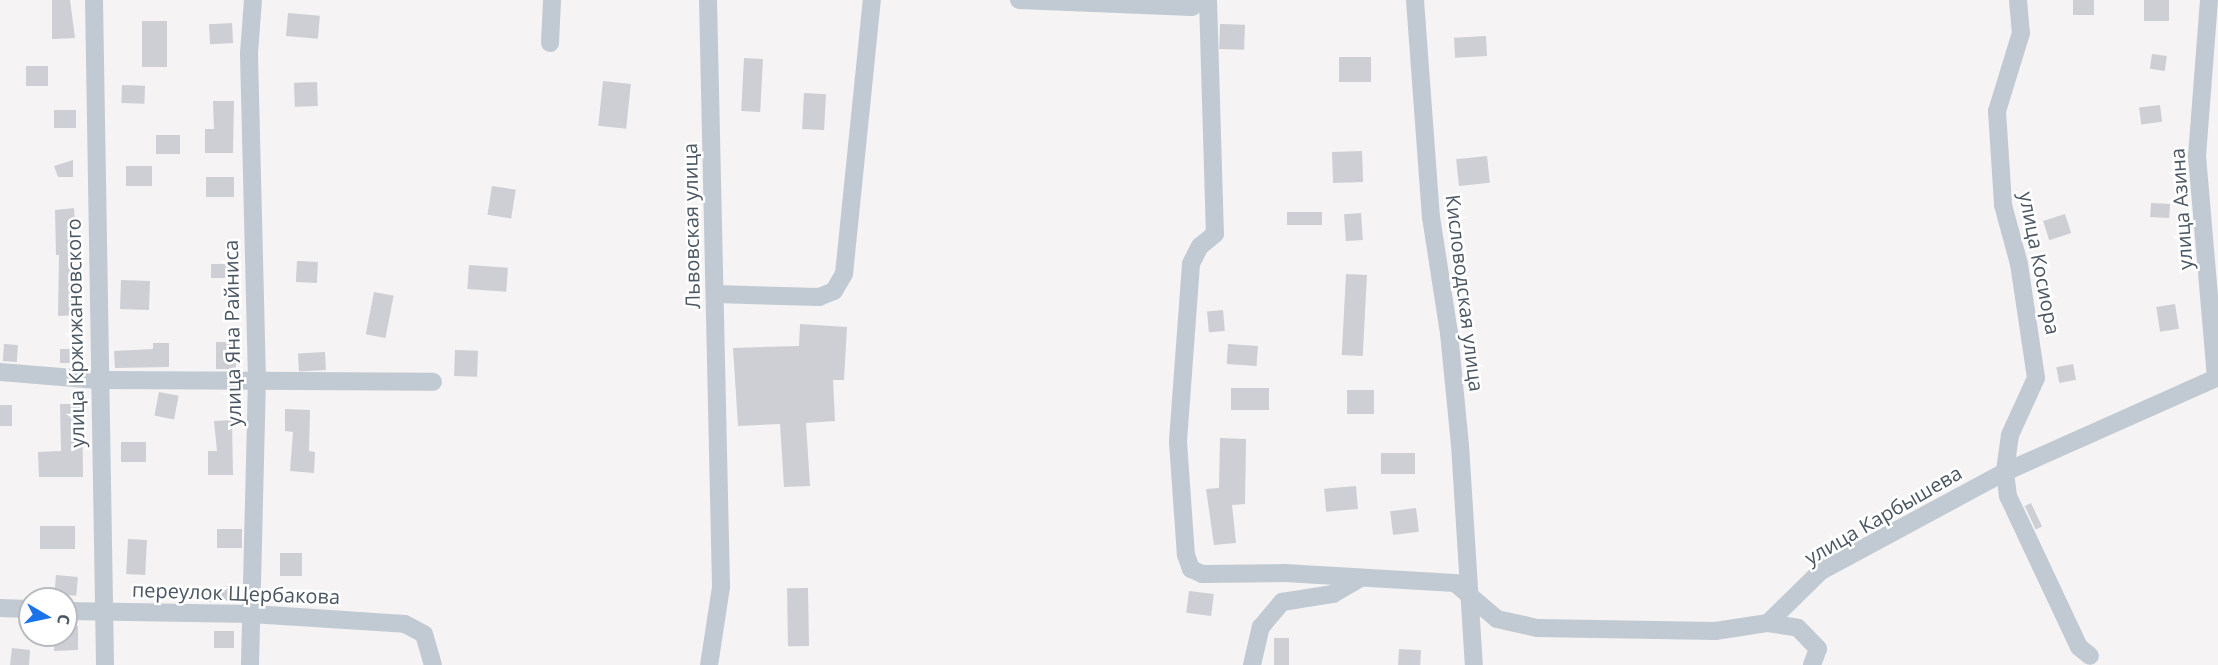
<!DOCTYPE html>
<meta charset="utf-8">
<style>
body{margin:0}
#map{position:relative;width:2218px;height:665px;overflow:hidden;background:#f5f3f3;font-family:"Open Sans",sans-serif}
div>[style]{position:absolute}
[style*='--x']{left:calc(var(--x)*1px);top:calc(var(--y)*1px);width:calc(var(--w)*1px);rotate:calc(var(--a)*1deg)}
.building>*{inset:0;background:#cdcfd5;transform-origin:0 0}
.minor>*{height:18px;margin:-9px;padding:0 9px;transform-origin:9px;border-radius:9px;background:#c1cad2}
span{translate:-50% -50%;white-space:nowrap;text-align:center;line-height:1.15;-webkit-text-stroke:5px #fff;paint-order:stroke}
.street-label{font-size:20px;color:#4a5661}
.north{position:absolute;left:18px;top:587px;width:60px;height:60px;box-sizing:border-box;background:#fff;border:2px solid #b7bbc0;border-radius:50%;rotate:99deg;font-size:16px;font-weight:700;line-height:24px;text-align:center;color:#4a5661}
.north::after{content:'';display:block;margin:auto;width:21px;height:27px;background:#1a73e8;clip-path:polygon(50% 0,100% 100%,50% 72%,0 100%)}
</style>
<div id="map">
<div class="building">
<div style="clip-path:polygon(52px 0,70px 0,75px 38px,52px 39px)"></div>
<div style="left:2073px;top:0;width:21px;height:15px"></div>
<div style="left:2144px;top:0;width:25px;height:21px"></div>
<div style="left:288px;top:13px;width:32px;height:23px;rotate:5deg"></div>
<div style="left:142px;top:21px;width:25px;height:46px"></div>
<div style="left:232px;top:23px;width:20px;height:23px;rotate:87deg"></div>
<div style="left:1220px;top:24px;width:25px;height:25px;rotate:2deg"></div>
<div style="left:1486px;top:36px;width:20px;height:32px;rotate:87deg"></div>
<div style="left:2152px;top:54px;width:15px;height:15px;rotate:8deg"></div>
<div style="left:1371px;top:57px;width:25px;height:32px;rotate:90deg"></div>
<div style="left:744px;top:58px;width:19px;height:53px;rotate:3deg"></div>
<div style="left:48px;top:66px;width:20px;height:22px;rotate:90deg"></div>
<div style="left:603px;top:81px;width:28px;height:45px;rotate:6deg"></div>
<div style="left:317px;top:82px;width:24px;height:23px;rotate:88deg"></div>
<div style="left:122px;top:85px;width:23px;height:18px;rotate:2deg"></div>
<div style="left:804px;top:93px;width:22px;height:36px;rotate:3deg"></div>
<div style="clip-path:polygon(213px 101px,234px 101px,233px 153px,205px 153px,205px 129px,214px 129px)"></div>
<div style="left:2160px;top:105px;width:17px;height:21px;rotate:83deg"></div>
<div style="left:54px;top:110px;width:22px;height:18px"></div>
<div style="left:156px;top:135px;width:24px;height:19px"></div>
<div style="left:1362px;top:151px;width:31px;height:30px;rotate:88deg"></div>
<div style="left:1487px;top:156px;width:27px;height:31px;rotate:84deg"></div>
<div style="clip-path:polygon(73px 160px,73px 177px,58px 177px,54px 166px)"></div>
<div style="left:126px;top:166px;width:26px;height:20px"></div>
<div style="left:206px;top:177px;width:28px;height:20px"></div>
<div style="left:492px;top:186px;width:24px;height:29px;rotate:9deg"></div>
<div style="left:2151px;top:203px;width:19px;height:14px;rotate:3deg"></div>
<div style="clip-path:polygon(74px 208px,75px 225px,70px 226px,79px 315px,58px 316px,59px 255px,56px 255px,55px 210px)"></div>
<div style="left:1287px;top:212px;width:35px;height:13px"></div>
<div style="left:1361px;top:213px;width:27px;height:17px;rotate:86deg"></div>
<div style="left:2065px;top:214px;width:20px;height:23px;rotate:72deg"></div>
<div style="left:297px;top:261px;width:21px;height:21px;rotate:3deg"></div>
<div style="left:230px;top:264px;width:14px;height:19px;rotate:90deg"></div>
<div style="left:469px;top:265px;width:39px;height:24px;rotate:4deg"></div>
<div style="left:1346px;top:274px;width:21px;height:81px;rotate:3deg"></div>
<div style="left:121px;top:280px;width:29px;height:29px;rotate:2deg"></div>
<div style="left:374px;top:292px;width:20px;height:43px;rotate:11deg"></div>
<div style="left:2175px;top:304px;width:25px;height:19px;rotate:81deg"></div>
<div style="left:1223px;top:310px;width:21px;height:16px;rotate:85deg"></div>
<div style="clip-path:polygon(800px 324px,847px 327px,844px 380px,833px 380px,835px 421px,806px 423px,810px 486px,784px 487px,780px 424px,738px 426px,733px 348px,799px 346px)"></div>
<div style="left:216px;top:342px;width:20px;height:27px"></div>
<div style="clip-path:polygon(153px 343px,169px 343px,169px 367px,115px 368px,114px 351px,153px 349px)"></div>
<div style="left:4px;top:344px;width:14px;height:17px;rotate:4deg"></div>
<div style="left:1228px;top:344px;width:30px;height:20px;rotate:4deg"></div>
<div style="left:60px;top:349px;width:17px;height:14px"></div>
<div style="left:455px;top:350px;width:23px;height:26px;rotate:2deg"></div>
<div style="left:325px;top:352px;width:18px;height:27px;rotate:87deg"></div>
<div style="left:2073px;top:364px;width:16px;height:17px;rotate:79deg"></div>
<div style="left:1269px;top:388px;width:22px;height:38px;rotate:90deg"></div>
<div style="left:1347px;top:390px;width:27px;height:24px"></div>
<div style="left:159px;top:392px;width:20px;height:24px;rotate:11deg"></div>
<div style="clip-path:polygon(60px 404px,82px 404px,83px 477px,39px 477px,38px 452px,61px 451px)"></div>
<div style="left:0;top:405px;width:12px;height:21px"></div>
<div style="clip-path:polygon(285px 409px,310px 410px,309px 451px,315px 452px,314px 473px,290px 471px,293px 432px,285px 431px)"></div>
<div style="clip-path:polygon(232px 420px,233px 475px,208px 475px,208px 451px,217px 451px,214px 421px)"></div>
<div style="clip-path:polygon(1220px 438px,1246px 439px,1245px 504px,1232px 505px,1236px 543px,1214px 545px,1206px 489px,1219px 488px)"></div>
<div style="left:146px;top:442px;width:20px;height:25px;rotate:90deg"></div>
<div style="left:1381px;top:453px;width:34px;height:21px"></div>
<div style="left:1356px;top:486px;width:23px;height:32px;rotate:85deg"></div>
<div style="left:2031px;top:503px;width:26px;height:7px;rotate:65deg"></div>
<div style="left:1416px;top:508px;width:24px;height:26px;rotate:83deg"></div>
<div style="left:40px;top:526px;width:35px;height:23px"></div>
<div style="left:217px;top:529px;width:25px;height:19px"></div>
<div style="left:128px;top:539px;width:19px;height:35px;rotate:3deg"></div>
<div style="left:280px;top:553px;width:22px;height:23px"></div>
<div style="left:56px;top:575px;width:22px;height:19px;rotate:5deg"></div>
<div style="clip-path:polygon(230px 586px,232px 602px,207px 602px,206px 589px)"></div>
<div style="left:808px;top:588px;width:58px;height:21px;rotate:89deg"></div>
<div style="left:1189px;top:591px;width:25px;height:22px;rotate:7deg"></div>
<div style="clip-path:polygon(66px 626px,78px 626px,78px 650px,54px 651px,54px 635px,66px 635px)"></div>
<div style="left:234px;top:631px;width:17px;height:20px;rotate:90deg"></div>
<div style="left:1274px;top:638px;width:15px;height:27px"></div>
<div style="clip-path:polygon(12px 648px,30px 650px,29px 665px,10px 665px)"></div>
<div style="left:1399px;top:649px;width:22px;height:16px;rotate:3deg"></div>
</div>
<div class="minor">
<div style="--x:94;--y:0;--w:665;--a:89.05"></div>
<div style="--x:708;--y:0;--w:587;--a:88.73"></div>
<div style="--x:721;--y:587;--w:79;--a:98.7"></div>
<div style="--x:1019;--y:0;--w:173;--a:2.3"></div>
<div style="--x:1192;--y:7;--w:12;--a:-35"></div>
<div style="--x:1208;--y:0;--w:234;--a:88.3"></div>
<div style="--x:1215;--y:234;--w:19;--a:141"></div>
<div style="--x:1200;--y:246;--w:20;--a:117"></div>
<div style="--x:1191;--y:264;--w:178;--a:94.2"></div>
<div style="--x:1178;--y:442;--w:113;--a:86"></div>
<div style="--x:1186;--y:555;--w:15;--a:70"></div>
<div style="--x:1191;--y:569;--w:12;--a:24"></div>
<div style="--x:1202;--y:574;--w:83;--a:-0.7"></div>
<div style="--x:1285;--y:573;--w:170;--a:3.4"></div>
<div style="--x:1455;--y:583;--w:55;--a:40.6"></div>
<div style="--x:1497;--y:619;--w:41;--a:12.7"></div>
<div style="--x:1537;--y:628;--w:178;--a:1"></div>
<div style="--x:1715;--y:631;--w:54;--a:-8.6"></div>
<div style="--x:1768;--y:623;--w:74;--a:-44.5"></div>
<div style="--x:1821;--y:571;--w:209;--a:-28.3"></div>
<div style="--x:2005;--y:472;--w:233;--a:-24"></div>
<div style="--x:1415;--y:0;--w:218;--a:85.8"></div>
<div style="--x:1431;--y:217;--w:117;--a:81.2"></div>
<div style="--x:1449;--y:333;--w:113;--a:84.4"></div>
<div style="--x:1460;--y:445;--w:220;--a:86.4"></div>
<div style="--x:2018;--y:0;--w:33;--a:85"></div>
<div style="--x:2021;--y:33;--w:82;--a:107.1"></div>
<div style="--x:1997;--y:111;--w:94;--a:86.3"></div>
<div style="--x:2003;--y:205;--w:61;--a:74.8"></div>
<div style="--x:2019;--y:264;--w:115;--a:81.5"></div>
<div style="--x:2036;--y:378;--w:63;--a:114.5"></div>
<div style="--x:2010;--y:435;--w:37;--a:98"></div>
<div style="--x:2005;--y:472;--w:24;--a:83"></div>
<div style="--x:2008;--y:496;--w:167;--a:64.8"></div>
<div style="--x:2079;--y:647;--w:14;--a:39"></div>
<div style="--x:2209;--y:0;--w:156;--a:94.4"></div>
<div style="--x:2197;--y:156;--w:223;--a:85.1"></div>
<div style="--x:550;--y:43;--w:43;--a:-87.3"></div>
<div style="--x:715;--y:294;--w:104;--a:1.7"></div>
<div style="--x:819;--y:297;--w:16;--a:-22"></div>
<div style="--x:834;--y:291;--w:20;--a:-60"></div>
<div style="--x:844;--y:274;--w:275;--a:-84.2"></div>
<div style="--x:0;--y:372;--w:98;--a:4.7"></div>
<div style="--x:98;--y:380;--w:335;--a:0.3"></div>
<div style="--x:0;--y:608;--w:30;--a:2"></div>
<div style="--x:66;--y:611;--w:186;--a:0.9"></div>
<div style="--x:252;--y:614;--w:153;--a:3.7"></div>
<div style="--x:405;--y:624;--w:21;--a:28"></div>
<div style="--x:424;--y:634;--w:32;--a:74"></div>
<div style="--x:1768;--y:623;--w:30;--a:9"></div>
<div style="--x:1798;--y:628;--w:29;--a:46"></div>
<div style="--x:1818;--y:649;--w:17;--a:111"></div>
<div style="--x:250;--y:665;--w:284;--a:-88.6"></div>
<div style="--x:257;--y:381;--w:328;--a:-91.4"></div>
<div style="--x:249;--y:53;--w:53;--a:-85.7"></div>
<div style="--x:1252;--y:665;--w:39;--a:-77"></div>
<div style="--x:1261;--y:627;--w:33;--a:-50"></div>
<div style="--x:1282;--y:602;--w:52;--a:-8.9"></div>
<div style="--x:1333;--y:594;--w:32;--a:-30"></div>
</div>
<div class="street-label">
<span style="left:2181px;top:209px;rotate:-94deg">улица Азина</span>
<span style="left:691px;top:226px;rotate:-91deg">Львовская улица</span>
<span style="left:2040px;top:263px;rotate:79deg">улица Косиора</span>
<span style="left:1465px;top:293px;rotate:83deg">Кисловодская улица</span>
<span style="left:75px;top:333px;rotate:-91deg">улица Кржижановского</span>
<span style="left:232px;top:333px;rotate:-91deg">улица Яна Райниса</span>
<span style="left:1883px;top:515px;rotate:-30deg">улица Карбышева</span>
<span style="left:236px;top:593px;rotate:2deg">переулок Щербакова</span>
</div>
<div class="north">С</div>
</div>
